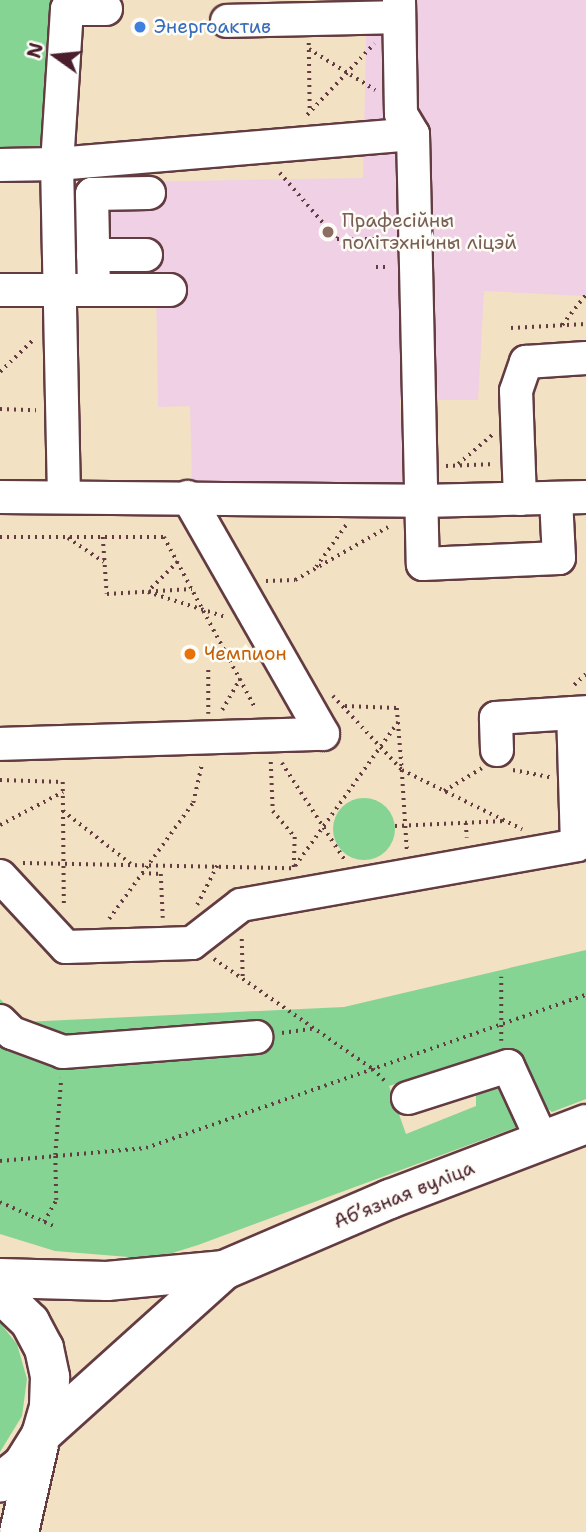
<!DOCTYPE html>
<meta charset="utf-8">
<style>
body{margin:0}
#map{position:relative;width:586px;height:1532px;overflow:hidden;background:#f2e1c3;font-family:"Shantell Sans",sans-serif}
div>[style]{position:absolute}
[style*='--x']{left:calc(var(--x)*1px);top:calc(var(--y)*1px);width:calc(var(--w)*1px);rotate:calc(var(--a)*1deg)}
.built>*{inset:0;background:#f0d0e5}
.green>*{inset:0;background:#85d493;transform-origin:0 0}
.round{border-radius:50%}
.path>*{height:3.5px;margin-top:-1.75px;transform-origin:0;background:repeating-linear-gradient(90deg,#633c42 0 2px,transparent 0 7px)}
.roads{filter:drop-shadow(2px 0 #633c42) drop-shadow(-2px 0 #633c42) drop-shadow(0 2px #633c42) drop-shadow(0 -2px #633c42)}
.minor>*{height:32px;margin:-16px;padding:0 16px;transform-origin:16px;border-radius:16px;background:#fff}
.major>*{height:38px;margin:-19px;padding:0 19px;transform-origin:19px;border-radius:19px;background:#fff}
.dots>*{width:19px;height:19px;translate:-50% -50%;box-sizing:border-box;border:4px solid #fdfcf7;border-radius:50%}
span{translate:-50% -50%;white-space:nowrap;text-align:center;line-height:1.15;-webkit-text-stroke:5px #fdfcf7;paint-order:stroke}
.shop-label{font-size:19px;color:#366cbe}
.left{translate:0 -50%;text-align:left}
.education-label{font-size:19px;color:#785e54}
.food-label{font-size:19px;color:#c56008}
.street-label{font-size:19px;color:#4a1f2b}
.north{position:absolute;left:21px;top:21px;width:70px;height:70px;-webkit-text-stroke:5px #fdfcf7;paint-order:stroke;rotate:285deg;font-size:19px;font-weight:700;line-height:28px;text-align:center;color:#4a1f2b}
.north::after{content:'';display:block;margin:auto;width:24px;height:32px;background:#4a1f2b;clip-path:polygon(50% 0,100% 100%,50% 72%,0 100%)}
</style>
<div id="map">
<div class="built">
<div style="clip-path:polygon(367px 0,586px 0,586px 296px,484px 291px,478px 400px,400px 400px,403px 491px,192px 484px,190px 406px,158px 407px,156px 282px,72px 282px,69px 183px,363px 178px)"></div>
</div>
<div class="green">
<div style="left:0;top:0;width:60px;height:164px"></div>
<div class="round" style="left:333px;top:798px;width:62px;height:62px"></div>
<div style="clip-path:polygon(586px 950px,586px 1099px,552px 1112px,528px 1093px,509px 1048px,389px 1086px,406px 1134px,476px 1106px,476px 1095px,482px 1085px,495px 1081px,507px 1086px,523px 1125px,198px 1245px,153px 1259px,55px 1251px,0 1234px,0 999px,23px 1022px,344px 1007px)"></div>
<div style="clip-path:polygon(0 1323px,17px 1344px,27px 1379px,22px 1416px,0 1452px)"></div>
</div>
<div class="path">
<div style="--x:309;--y:43;--w:70;--a:89.2"></div>
<div style="--x:309;--y:49;--w:78;--a:31.8"></div>
<div style="--x:307;--y:115;--w:98;--a:-46.7"></div>
<div style="--x:280;--y:173;--w:87;--a:49.2"></div>
<div style="--x:337;--y:239;--w:55;--a:0"></div>
<div style="--x:376;--y:267;--w:13;--a:0"></div>
<div style="--x:562;--y:325;--w:39;--a:-52"></div>
<div style="--x:511;--y:328;--w:75;--a:-3.1"></div>
<div style="--x:0;--y:372;--w:47;--a:-44.1"></div>
<div style="--x:0;--y:409;--w:36;--a:2"></div>
<div style="--x:458;--y:464;--w:45;--a:-40.5"></div>
<div style="--x:446;--y:466;--w:49;--a:-2.3"></div>
<div style="--x:0;--y:537;--w:164;--a:0"></div>
<div style="--x:164;--y:537;--w:195;--a:61.9"></div>
<div style="--x:103;--y:537;--w:57;--a:86"></div>
<div style="--x:107;--y:594;--w:85;--a:-3.4"></div>
<div style="--x:68;--y:538;--w:43;--a:33.7"></div>
<div style="--x:178;--y:562;--w:42;--a:135"></div>
<div style="--x:148;--y:592;--w:82;--a:17.8"></div>
<div style="--x:316;--y:567;--w:52;--a:-54.5"></div>
<div style="--x:266;--y:581;--w:29;--a:-2"></div>
<div style="--x:295;--y:580;--w:107;--a:-29.7"></div>
<div style="--x:574;--y:685;--w:16;--a:-43"></div>
<div style="--x:333;--y:696;--w:101;--a:47"></div>
<div style="--x:402;--y:770;--w:80;--a:86.4"></div>
<div style="--x:345;--y:706;--w:52;--a:2.2"></div>
<div style="--x:397;--y:708;--w:62;--a:85.4"></div>
<div style="--x:402;--y:770;--w:134;--a:26.2"></div>
<div style="--x:222;--y:710;--w:36;--a:-60"></div>
<div style="--x:208;--y:714;--w:44;--a:-90"></div>
<div style="--x:271;--y:762;--w:49;--a:87.7"></div>
<div style="--x:273;--y:811;--w:34;--a:50"></div>
<div style="--x:295;--y:837;--w:32;--a:92"></div>
<div style="--x:282;--y:763;--w:118;--a:57.1"></div>
<div style="--x:513;--y:770;--w:38;--a:11"></div>
<div style="--x:0;--y:780;--w:63;--a:1.8"></div>
<div style="--x:63;--y:782;--w:124;--a:89.5"></div>
<div style="--x:444;--y:791;--w:44;--a:-31.2"></div>
<div style="--x:63;--y:811;--w:86;--a:37.9"></div>
<div style="--x:466;--y:823;--w:15;--a:86"></div>
<div style="--x:0;--y:825;--w:71;--a:-27.6"></div>
<div style="--x:395;--y:826;--w:110;--a:-2.6"></div>
<div style="--x:23;--y:863;--w:269;--a:1.1"></div>
<div style="--x:295;--y:866;--w:177;--a:-54.4"></div>
<div style="--x:142;--y:873;--w:19;--a:3"></div>
<div style="--x:161;--y:874;--w:44;--a:87.4"></div>
<div style="--x:197;--y:905;--w:44;--a:-62.9"></div>
<div style="--x:109;--y:919;--w:143;--a:-54.1"></div>
<div style="--x:193;--y:803;--w:41;--a:-77.3"></div>
<div style="--x:242;--y:939;--w:40;--a:88.6"></div>
<div style="--x:214;--y:959;--w:193;--a:34.7"></div>
<div style="--x:373;--y:1069;--w:20;--a:45"></div>
<div style="--x:282;--y:1033;--w:30;--a:-8"></div>
<div style="--x:501;--y:1041;--w:64;--a:-90"></div>
<div style="--x:0;--y:1161;--w:147;--a:-5.1"></div>
<div style="--x:146;--y:1148;--w:466;--a:-19.2"></div>
<div style="--x:0;--y:1202;--w:59;--a:24"></div>
<div style="--x:44;--y:1222;--w:25;--a:-61"></div>
<div style="--x:56;--y:1200;--w:45;--a:-91.3"></div>
<div style="--x:55;--y:1155;--w:77;--a:-85.5"></div>
</div>
<div class="roads">
<div class="minor">
<div style="--x:399;--y:0;--w:114;--a:89"></div>
<div style="--x:401;--y:114;--w:23;--a:59"></div>
<div style="--x:413;--y:134;--w:430;--a:88.7"></div>
<div style="--x:423;--y:564;--w:136;--a:-2.5"></div>
<div style="--x:559;--y:558;--w:60;--a:-92.9"></div>
<div style="--x:227;--y:21;--w:172;--a:-1.3"></div>
<div style="--x:0;--y:165;--w:57;--a:-1"></div>
<div style="--x:57;--y:164;--w:357;--a:-4.8"></div>
<div style="--x:93;--y:255;--w:53;--a:0"></div>
<div style="--x:0;--y:290;--w:170;--a:0"></div>
<div style="--x:94;--y:290;--w:96;--a:-91.2"></div>
<div style="--x:92;--y:194;--w:57;--a:-1"></div>
<div style="--x:0;--y:497;--w:421;--a:0.5"></div>
<div style="--x:421;--y:501;--w:165;--a:-1.4"></div>
<div style="--x:64;--y:497;--w:333;--a:-91.2"></div>
<div style="--x:57;--y:164;--w:155;--a:-86.3"></div>
<div style="--x:67;--y:9;--w:39;--a:0"></div>
<div style="--x:520;--y:499;--w:108;--a:-92.1"></div>
<div style="--x:516;--y:391;--w:31;--a:-71"></div>
<div style="--x:526;--y:362;--w:60;--a:-3.8"></div>
<div style="--x:0;--y:744;--w:323;--a:-1.8"></div>
<div style="--x:323;--y:734;--w:273;--a:-119.7"></div>
<div style="--x:497;--y:750;--w:32;--a:-92"></div>
<div style="--x:496;--y:718;--w:77;--a:-3.7"></div>
<div style="--x:0;--y:876;--w:97;--a:47.1"></div>
<div style="--x:66;--y:947;--w:126;--a:-1.8"></div>
<div style="--x:192;--y:943;--w:62;--a:-37.8"></div>
<div style="--x:241;--y:905;--w:341;--a:-10.1"></div>
<div style="--x:577;--y:845;--w:132;--a:-91.7"></div>
<div style="--x:573;--y:713;--w:13;--a:-4"></div>
<div style="--x:0;--y:1021;--w:17;--a:45"></div>
<div style="--x:12;--y:1033;--w:54;--a:20.4"></div>
<div style="--x:63;--y:1052;--w:194;--a:-4.4"></div>
<div style="--x:408;--y:1098;--w:105;--a:-17.7"></div>
<div style="--x:508;--y:1066;--w:81;--a:65.3"></div>
</div>
<div class="major">
<div style="--x:0;--y:1278;--w:107;--a:1.6"></div>
<div style="--x:107;--y:1281;--w:118;--a:-5.4"></div>
<div style="--x:224;--y:1270;--w:181;--a:-23.2"></div>
<div style="--x:390;--y:1199;--w:210;--a:-20.9"></div>
<div style="--x:0;--y:1293;--w:42;--a:44"></div>
<div style="--x:30;--y:1322;--w:30;--a:62"></div>
<div style="--x:44;--y:1348;--w:30;--a:78"></div>
<div style="--x:50;--y:1377;--w:30;--a:92"></div>
<div style="--x:49;--y:1407;--w:29;--a:106"></div>
<div style="--x:41;--y:1435;--w:36;--a:122"></div>
<div style="--x:22;--y:1465;--w:28;--a:141"></div>
<div style="--x:41;--y:1435;--w:246;--a:-42"></div>
<div style="--x:19;--y:1532;--w:89;--a:-77.1"></div>
</div>
</div>
<div class="dots">
<div style="left:140px;top:27px;background:#3f7fe0"></div>
<div style="left:328px;top:232px;background:#8d6e63"></div>
<div style="left:190px;top:654px;background:#e8710a"></div>
</div>
<div class="shop-label">
<span class="left" style="left:154px;top:27px">Энергоактив</span>
</div>
<div class="education-label">
<span class="left" style="left:342px;top:232px">Прафесійны<br>політэхнічны ліцэй</span>
</div>
<div class="food-label">
<span class="left" style="left:204px;top:654px">Чемпион</span>
</div>
<div class="street-label">
<span style="left:404px;top:1195px;rotate:-22deg">Абʼязная вуліца</span>
</div>
<div class="north">N</div>
</div>
